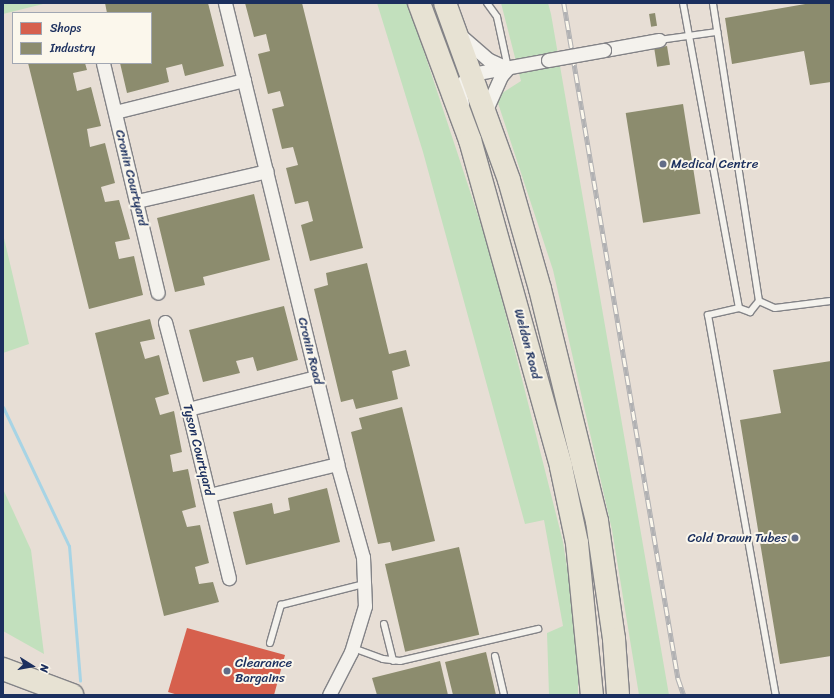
<!DOCTYPE html>
<style>
body{margin:0}
#map{position:relative;width:834px;height:698px;overflow:hidden;background:#e7ded5;font-family:Sriracha,sans-serif}
div>[style]{position:absolute}
[style*='--x']{left:calc(var(--x)*1px);top:calc(var(--y)*1px);width:calc(var(--w)*1px);rotate:calc(var(--a)*1deg)}
.green>*{inset:0;background:#c2e0bd}
.shops>*{inset:0;background:#d6604d}
.industry>*{inset:0;background:#8c8c6e;transform-origin:0 0}
.stream>*{height:3px;margin:-1.5px;padding:0 1.5px;transform-origin:1.5px;border-radius:1.5px;background:#a7d4e5}
.roads{filter:drop-shadow(1px 0 #838387) drop-shadow(-1px 0 #838387) drop-shadow(0 1px #838387) drop-shadow(0 -1px #838387)}
.service>*{height:6px;margin:-3px;padding:0 3px;transform-origin:3px;border-radius:3px;background:#f4f2ed}
.minor>*{height:13px;margin:-6.5px;padding:0 6.5px;transform-origin:6.5px;border-radius:6.5px;background:#f4f2ed}
.trunk>*{height:22px;margin:-11px;padding:0 11px;transform-origin:11px;border-radius:11px;background:#e7e2d3}
.rail>*{height:4.5px;margin-top:-2.25px;transform-origin:0;background:repeating-linear-gradient(90deg,#fbf7ec 0 9px,#b1b1b3 0 18px);box-sizing:border-box;border-block:1px solid #b1b1b3}
.bridges{filter:drop-shadow(1px 0 #838387) drop-shadow(-1px 0 #838387) drop-shadow(0 1px #838387) drop-shadow(0 -1px #838387)}
.minor-bridge>*{height:13px;margin:-6.5px;padding:0 6.5px;transform-origin:6.5px;border-radius:6.5px;background:#f4f2ed}
.dots>*{width:11px;height:11px;translate:-50% -50%;box-sizing:border-box;border:2px solid #fbf7ec;border-radius:50%}
span{translate:-50% -50%;white-space:nowrap;text-align:center;line-height:1.15;-webkit-text-stroke:4px #fbf7ec;paint-order:stroke}
.poi-label{font-size:13px;color:#1b2f5e}
.left{translate:0 -50%;text-align:left}
.right{translate:-100% -50%;text-align:right}
.street-label{font-size:13px;color:#1b2f5e}
.frame{position:absolute;inset:0;border:4px solid #1b2f5e;pointer-events:none}
.legend{position:absolute;left:12px;top:12px;width:140px;height:52px;box-sizing:border-box;background:#fbf7ec;border:1px solid #a1a7b3;margin:0;padding:5px 7px;list-style:none;font-size:12px;color:#1b2f5e}
.legend li{display:flex;align-items:center;gap:8px;height:20px}
.legend b{width:20px;border:1px solid #a1a7b3}
.north{position:absolute;left:12px;top:646px;width:40px;height:40px;-webkit-text-stroke:3px #fbf7ec;paint-order:stroke;rotate:101deg;font-size:11px;font-weight:700;line-height:16px;text-align:center;color:#1b2f5e}
.north::after{content:'';display:block;margin:auto;width:14px;height:18px;background:#1b2f5e;clip-path:polygon(50% 0,100% 100%,50% 72%,0 100%)}
</style>
<div id="map">
<div class="green">
<div style="clip-path:polygon(3px 3px,47px 3px,3px 14px)"></div>
<div style="clip-path:polygon(377px 3px,408px 3px,490px 252px,563px 542px,578px 638px,578px 695px,549px 695px,547px 633px,563px 626px,544px 520px,525px 524px,423px 152px)"></div>
<div style="clip-path:polygon(501px 3px,548px 3px,551px 14px,669px 695px,639px 695px,612px 530px,553px 270px,496px 97px,521px 81px)"></div>
<div style="clip-path:polygon(3px 234px,29px 344px,3px 353px)"></div>
<div style="clip-path:polygon(3px 489px,31px 550px,44px 654px,3px 631px)"></div>
</div>
<div class="shops">
<div style="clip-path:polygon(187px 628px,285px 655px,274px 695px,178px 695px,168px 692px)"></div>
</div>
<div class="industry">
<div style="clip-path:polygon(105px 3px,208px 3px,224px 66px,185px 76px,182px 64px,166px 68px,169px 82px,127px 93px,120px 63px,151px 63px,151px 13px,107px 13px)"></div>
<div style="clip-path:polygon(245px 3px,302px 3px,363px 248px,310px 261px,301px 225px,313px 221px,308px 201px,295px 204px,286px 168px,298px 165px,293px 147px,282px 149px,272px 109px,284px 106px,280px 91px,268px 94px,258px 54px,270px 51px,266px 34px,254px 37px)"></div>
<div style="clip-path:polygon(811px 3px,831px 3px,831px 82px,810px 85px,804px 51px,732px 64px,725px 18px)"></div>
<div style="left:655px;top:13px;width:13px;height:6px;rotate:81deg"></div>
<div style="left:667px;top:46px;width:19px;height:13px;rotate:81deg"></div>
<div style="clip-path:polygon(28px 63px,85px 63px,87px 70px,73px 73px,77px 91px,91px 87px,101px 126px,87px 129px,90px 147px,105px 143px,115px 183px,101px 187px,105px 202px,119px 200px,130px 239px,115px 242px,119px 259px,134px 256px,143px 295px,89px 309px)"></div>
<div style="left:683px;top:104px;width:111px;height:58px;rotate:81deg"></div>
<div style="clip-path:polygon(254px 194px,270px 260px,203px 277px,205px 285px,175px 292px,157px 218px)"></div>
<div style="clip-path:polygon(367px 263px,389px 354px,406px 350px,410px 366px,392px 371px,398px 399px,356px 409px,353px 399px,341px 402px,314px 289px,328px 285px,326px 273px)"></div>
<div style="clip-path:polygon(284px 306px,298px 360px,257px 371px,253px 357px,236px 361px,240px 373px,203px 382px,189px 330px)"></div>
<div style="clip-path:polygon(150px 319px,155px 339px,140px 342px,145px 359px,159px 355px,169px 394px,155px 398px,160px 415px,174px 411px,182px 452px,170px 455px,173px 472px,188px 469px,196px 507px,182px 511px,187px 527px,200px 525px,209px 563px,195px 567px,199px 584px,213px 582px,219px 602px,164px 616px,95px 333px)"></div>
<div style="clip-path:polygon(831px 361px,831px 656px,780px 664px,740px 420px,781px 413px,773px 370px)"></div>
<div style="clip-path:polygon(402px 407px,435px 541px,392px 551px,390px 542px,378px 544px,351px 432px,362px 429px,359px 418px)"></div>
<div style="clip-path:polygon(327px 488px,340px 542px,246px 565px,233px 512px,272px 503px,274px 514px,290px 510px,288px 498px)"></div>
<div style="left:459px;top:547px;width:90px;height:76px;rotate:77deg"></div>
<div style="clip-path:polygon(486px 652px,496px 695px,453px 695px,445px 662px)"></div>
<div style="clip-path:polygon(440px 661px,448px 695px,377px 695px,372px 678px)"></div>
</div>
<div class="stream">
<div style="--x:3;--y:407;--w:154;--a:64.6"></div>
<div style="--x:69;--y:546;--w:135;--a:85.3"></div>
</div>
<div class="roads">
<div class="service">
<div style="--x:487;--y:3;--w:17;--a:54"></div>
<div style="--x:497;--y:17;--w:52;--a:77.8"></div>
<div style="--x:683;--y:3;--w:310;--a:79.6"></div>
<div style="--x:739;--y:308;--w:12;--a:20"></div>
<div style="--x:750;--y:312;--w:14;--a:-51"></div>
<div style="--x:759;--y:301;--w:302;--a:-98.8"></div>
<div style="--x:659;--y:40;--w:59;--a:-7.9"></div>
<div style="--x:759;--y:301;--w:17;--a:24"></div>
<div style="--x:775;--y:308;--w:56;--a:-7.1"></div>
<div style="--x:739;--y:308;--w:32;--a:167"></div>
<div style="--x:708;--y:315;--w:386;--a:79.9"></div>
<div style="--x:384;--y:624;--w:38;--a:76"></div>
<div style="--x:270;--y:643;--w:40;--a:-74"></div>
<div style="--x:281;--y:605;--w:86;--a:-14.2"></div>
<div style="--x:353;--y:648;--w:32;--a:20"></div>
<div style="--x:383;--y:659;--w:17;--a:7"></div>
<div style="--x:400;--y:661;--w:142;--a:-13.1"></div>
<div style="--x:495;--y:656;--w:40;--a:77"></div>
</div>
<div class="minor">
<div style="--x:225;--y:3;--w:474;--a:76.3"></div>
<div style="--x:337;--y:464;--w:97;--a:74.4"></div>
<div style="--x:363;--y:557;--w:49;--a:87.7"></div>
<div style="--x:365;--y:606;--w:48;--a:106.9"></div>
<div style="--x:351;--y:652;--w:48;--a:117.1"></div>
<div style="--x:461;--y:36;--w:37;--a:41"></div>
<div style="--x:489;--y:60;--w:17;--a:24"></div>
<div style="--x:604;--y:50;--w:56;--a:-10.3"></div>
<div style="--x:103;--y:63;--w:236;--a:76.6"></div>
<div style="--x:462;--y:103;--w:10;--a:-101"></div>
<div style="--x:460;--y:93;--w:11;--a:-75"></div>
<div style="--x:463;--y:82;--w:12;--a:-42"></div>
<div style="--x:472;--y:74;--w:77;--a:-10.4"></div>
<div style="--x:115;--y:112;--w:133;--a:-13.9"></div>
<div style="--x:485;--y:112;--w:39;--a:-66"></div>
<div style="--x:501;--y:76;--w:11;--a:-49"></div>
<div style="--x:137;--y:201;--w:133;--a:-13"></div>
<div style="--x:165;--y:322;--w:90;--a:75.2"></div>
<div style="--x:188;--y:409;--w:174;--a:76.4"></div>
<div style="--x:188;--y:409;--w:132;--a:-14"></div>
<div style="--x:209;--y:495;--w:132;--a:-13.6"></div>
</div>
<div class="trunk">
<div style="--x:419;--y:3;--w:146;--a:69.6"></div>
<div style="--x:470;--y:140;--w:339;--a:74.4"></div>
<div style="--x:561;--y:467;--w:78;--a:78.1"></div>
<div style="--x:577;--y:543;--w:153;--a:84.4"></div>
<div style="--x:445;--y:3;--w:188;--a:70.1"></div>
<div style="--x:509;--y:180;--w:113;--a:74.1"></div>
<div style="--x:540;--y:289;--w:239;--a:76.2"></div>
<div style="--x:597;--y:521;--w:119;--a:81.8"></div>
<div style="--x:614;--y:639;--w:56;--a:85.9"></div>
<div style="--x:3;--y:669;--w:74;--a:20.6"></div>
</div>
</div>
<div class="rail">
<div style="--x:564;--y:3;--w:685;--a:80.41"></div>
<div style="--x:678;--y:678;--w:18;--a:71"></div>
</div>
<div class="bridges">
<div class="minor-bridge">
<div style="--x:548;--y:60;--w:57;--a:-10.1"></div>
</div>
</div>
<div class="dots">
<div style="left:663px;top:164px;background:#626c88"></div>
<div style="left:795px;top:538px;background:#626c88"></div>
<div style="left:227px;top:671px;background:#626c88"></div>
</div>
<div class="poi-label">
<span class="left" style="left:671px;top:164px">Medical Centre</span>
<span class="right" style="left:787px;top:538px">Cold Drawn Tubes</span>
<span class="left" style="left:235px;top:671px">Clearance<br>Bargains</span>
</div>
<div class="street-label">
<span style="left:131px;top:178px;rotate:76deg">Cronin Courtyard</span>
<span style="left:527px;top:344px;rotate:75deg">Weldon Road</span>
<span style="left:310px;top:351px;rotate:76deg">Cronin Road</span>
<span style="left:198px;top:450px;rotate:76deg">Tyson Courtyard</span>
</div>
<div class="frame"></div>
<ul class="legend">
<li><b style="height:11px;background:#d6604d"></b>Shops</li>
<li><b style="height:11px;background:#8c8c6e"></b>Industry</li>
</ul>
<div class="north">N</div>
</div>
